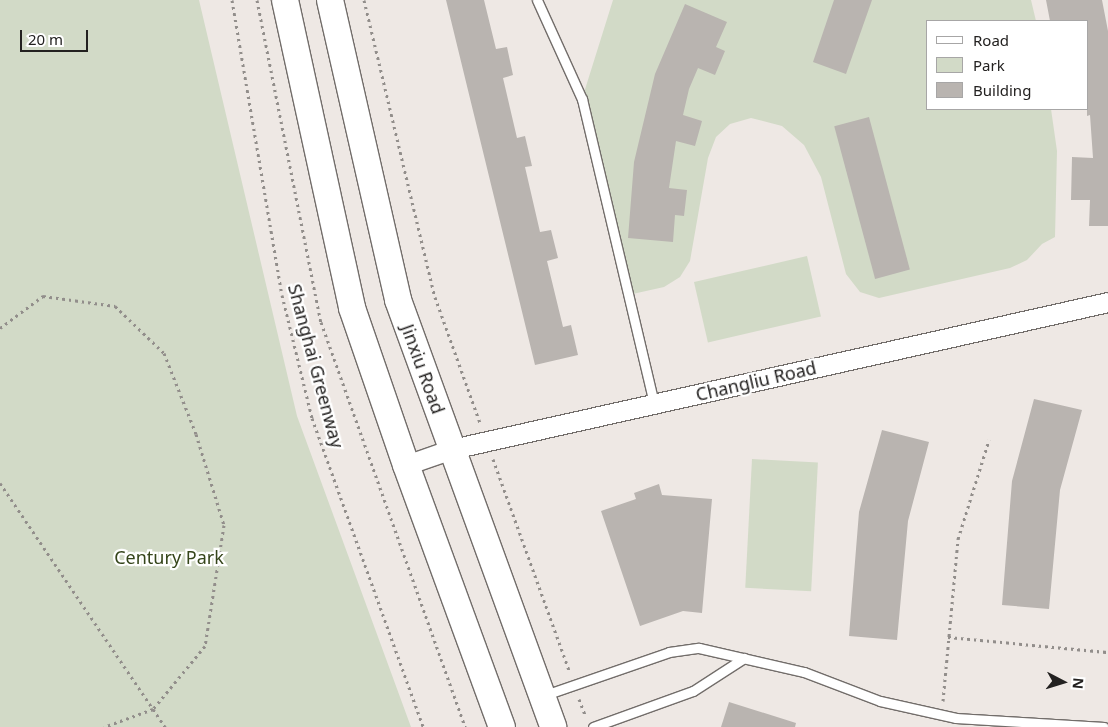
<!DOCTYPE html>
<style>
body{margin:0}
#map{position:relative;width:1108px;height:727px;overflow:hidden;background:#eee8e4;font-family:"Noto Sans",sans-serif}
div>[style]{position:absolute}
[style*='--x']{left:calc(var(--x)*1px);top:calc(var(--y)*1px);width:calc(var(--w)*1px);rotate:calc(var(--a)*1deg)}
.green>*{inset:0;background:#d2dac7;transform-origin:0 0}
.building>*{inset:0;background:#b9b4b0;transform-origin:0 0}
.path>*{height:3px;margin-top:-1.5px;transform-origin:0;background:repeating-linear-gradient(90deg,#928e8b 0 2.5px,transparent 0 6.5px)}
.roads{filter:drop-shadow(1px 0 #726d6a) drop-shadow(-1px 0 #726d6a) drop-shadow(0 1px #726d6a) drop-shadow(0 -1px #726d6a)}
.lane>*{height:9px;margin:-4.5px;padding:0 4.5px;transform-origin:4.5px;border-radius:4.5px;background:#fff}
.street>*{height:19px;margin:-9.5px;padding:0 9.5px;transform-origin:9.5px;border-radius:9.5px;background:#fff}
.secondary>*{height:26px;margin:-13px;padding:0 13px;transform-origin:13px;border-radius:13px;background:#fff}
span{translate:-50% -50%;white-space:nowrap;text-align:center;line-height:1.15;-webkit-text-stroke:4.5px #fff;paint-order:stroke}
.street-label{font-size:18px;color:#232120}
.park-label{font-size:18px;color:#35451a}
.legend{position:absolute;left:926px;top:20px;width:162px;height:90px;box-sizing:border-box;background:#fff;border:1px solid #a7a6a6;margin:0;padding:6px 9px;list-style:none;font-size:15px;color:#232120}
.legend li{display:flex;align-items:center;gap:10px;height:25px}
.legend b{width:25px;border:1px solid #a7a6a6}
.north{position:absolute;left:1038px;top:657px;width:50px;height:50px;-webkit-text-stroke:4px #fff;paint-order:stroke;rotate:95deg;font-size:14px;font-weight:700;line-height:20px;text-align:center;color:#232120}
.north::after{content:'';display:block;margin:auto;width:18px;height:22px;background:#232120;clip-path:polygon(50% 0,100% 100%,50% 72%,0 100%)}
.scale{position:absolute;left:20px;top:30px;width:68px;height:22px;box-sizing:border-box;border:2px solid #232120;border-top:0;padding-left:6px;font-size:15px;line-height:18px;white-space:nowrap;color:#232120;-webkit-text-stroke:4px #fff;paint-order:stroke}
</style>
<div id="map">
<div class="green">
<div style="clip-path:polygon(0 0,199px 0,297px 416px,411px 727px,0 727px)"></div>
<div style="clip-path:polygon(613px 0,1031px 0,1036px 21px,927px 21px,927px 109px,1051px 109px,1057px 151px,1055px 237px,1042px 244px,1027px 260px,1010px 268px,879px 298px,860px 292px,846px 274px,821px 177px,804px 145px,782px 126px,751px 118px,730px 124px,716px 137px,708px 158px,690px 261px,680px 277px,664px 287px,628px 295px,582px 99px)"></div>
<div style="left:807px;top:256px;width:62px;height:116px;rotate:77deg"></div>
<div style="left:752px;top:459px;width:66px;height:129px;rotate:3deg"></div>
</div>
<div class="building">
<div style="clip-path:polygon(446px 0,484px 0,496px 49px,507px 47px,513px 75px,503px 78px,517px 138px,525px 136px,532px 166px,525px 167px,540px 232px,551px 230px,558px 258px,547px 261px,563px 327px,571px 325px,578px 355px,535px 365px)"></div>
<div style="clip-path:polygon(834px 0,872px 0,846px 74px,813px 62px)"></div>
<div style="clip-path:polygon(1046px 0,1102px 0,1108px 31px,1108px 226px,1089px 226px,1090px 200px,1071px 200px,1072px 157px,1093px 158px,1090px 115px,1087px 116px,1087px 21px,1050px 21px)"></div>
<div style="clip-path:polygon(685px 4px,727px 22px,716px 47px,725px 51px,715px 75px,698px 68px,689px 89px,683px 115px,702px 121px,695px 146px,676px 141px,669px 188px,687px 190px,684px 216px,675px 215px,673px 242px,628px 238px,634px 162px,655px 74px)"></div>
<div style="left:869px;top:117px;width:158px;height:36px;rotate:75deg"></div>
<div style="clip-path:polygon(1034px 399px,1082px 410px,1060px 490px,1049px 609px,1002px 605px,1012px 481px)"></div>
<div style="clip-path:polygon(882px 430px,929px 442px,908px 521px,897px 640px,849px 636px,859px 512px)"></div>
<div style="clip-path:polygon(659px 484px,662px 495px,712px 499px,702px 613px,683px 611px,640px 626px,601px 511px,636px 499px,634px 493px)"></div>
<div style="clip-path:polygon(729px 702px,796px 723px,795px 727px,721px 727px)"></div>
</div>
<div class="path">
<div style="--x:232;--y:0;--w:299;--a:80.4"></div>
<div style="--x:282;--y:295;--w:127;--a:76.3"></div>
<div style="--x:312;--y:418;--w:328;--a:70.2"></div>
<div style="--x:257;--y:0;--w:328;--a:78.8"></div>
<div style="--x:321;--y:322;--w:430;--a:70.4"></div>
<div style="--x:364;--y:0;--w:305;--a:76.6"></div>
<div style="--x:435;--y:297;--w:134;--a:70.3"></div>
<div style="--x:0;--y:328;--w:54;--a:-36.7"></div>
<div style="--x:43;--y:296;--w:73;--a:7.9"></div>
<div style="--x:115;--y:306;--w:68;--a:43.8"></div>
<div style="--x:164;--y:353;--w:87;--a:68.4"></div>
<div style="--x:196;--y:434;--w:95;--a:72.9"></div>
<div style="--x:224;--y:525;--w:122;--a:98.9"></div>
<div style="--x:205;--y:646;--w:82;--a:129.5"></div>
<div style="--x:153;--y:709;--w:52;--a:159.8"></div>
<div style="--x:493;--y:459;--w:224;--a:70.2"></div>
<div style="--x:0;--y:483;--w:295;--a:55.9"></div>
<div style="--x:948;--y:637;--w:161;--a:5.4"></div>
<div style="--x:579;--y:699;--w:17;--a:69"></div>
<div style="--x:943;--y:701;--w:163;--a:-84.7"></div>
<div style="--x:958;--y:539;--w:104;--a:-72.6"></div>
</div>
<div class="roads">
<div class="lane">
<div style="--x:537;--y:0;--w:109;--a:65.6"></div>
<div style="--x:582;--y:99;--w:313;--a:76.7"></div>
<div style="--x:545;--y:695;--w:131;--a:-19.1"></div>
<div style="--x:669;--y:652;--w:30;--a:-8"></div>
<div style="--x:699;--y:648;--w:108;--a:12.9"></div>
<div style="--x:804;--y:672;--w:81;--a:20.9"></div>
<div style="--x:880;--y:701;--w:78;--a:12.6"></div>
<div style="--x:956;--y:718;--w:148;--a:3.5"></div>
<div style="--x:593;--y:727;--w:106;--a:-19.8"></div>
<div style="--x:693;--y:691;--w:61;--a:-32.9"></div>
</div>
<div class="street">
<div style="--x:406;--y:465;--w:49;--a:-19.2"></div>
<div style="--x:452;--y:449;--w:672;--a:-12.63"></div>
</div>
<div class="secondary">
<div style="--x:285;--y:0;--w:315;--a:77.7"></div>
<div style="--x:352;--y:308;--w:166;--a:71"></div>
<div style="--x:406;--y:465;--w:279;--a:69.9"></div>
<div style="--x:330;--y:0;--w:308;--a:77.2"></div>
<div style="--x:398;--y:300;--w:454;--a:70"></div>
</div>
</div>
<div class="street-label">
<span style="left:316px;top:366px;rotate:75deg">Shanghai Greenway</span>
<span style="left:423px;top:369px;rotate:70deg">Jinxiu Road</span>
<span style="left:756px;top:381px;rotate:-13deg">Changliu Road</span>
</div>
<div class="park-label">
<span style="left:169px;top:557px">Century Park</span>
</div>
<ul class="legend">
<li><b style="height:6px;background:#fff"></b>Road</li>
<li><b style="height:14px;background:#d2dac7"></b>Park</li>
<li><b style="height:14px;background:#b9b4b0"></b>Building</li>
</ul>
<div class="north">N</div>
<div class="scale">20 m</div>
</div>
